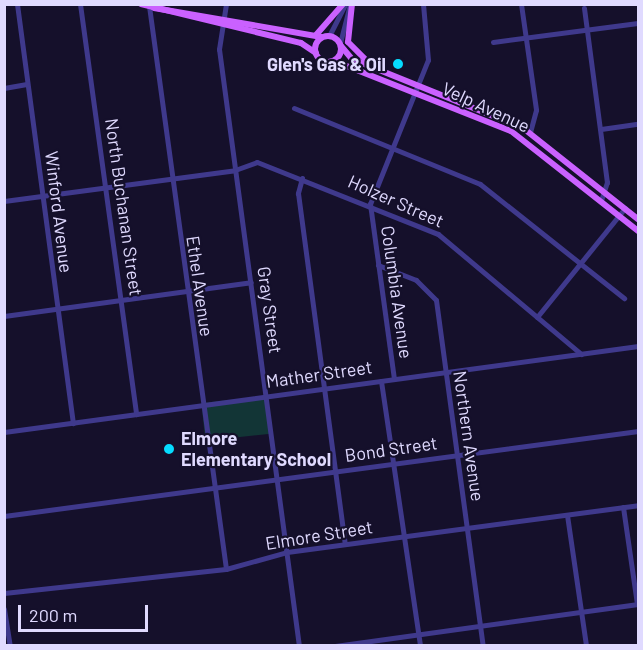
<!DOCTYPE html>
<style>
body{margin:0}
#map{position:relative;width:643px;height:650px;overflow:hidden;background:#15102b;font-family:Barlow,sans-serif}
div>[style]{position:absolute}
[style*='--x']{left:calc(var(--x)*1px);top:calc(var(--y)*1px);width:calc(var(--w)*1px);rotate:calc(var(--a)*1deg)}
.green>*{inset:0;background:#123536;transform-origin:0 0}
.minor>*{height:5px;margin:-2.5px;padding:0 2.5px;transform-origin:2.5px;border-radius:2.5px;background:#3f398c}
.major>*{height:6px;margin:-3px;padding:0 3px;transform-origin:3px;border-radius:3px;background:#ca61ff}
.major>.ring{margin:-3px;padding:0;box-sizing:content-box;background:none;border:6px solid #ca61ff;border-radius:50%}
.dots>*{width:16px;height:16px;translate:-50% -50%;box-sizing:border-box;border:3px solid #15102b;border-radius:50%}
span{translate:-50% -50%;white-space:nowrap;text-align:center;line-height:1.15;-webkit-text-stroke:4.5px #15102b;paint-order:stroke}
.poi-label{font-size:18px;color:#e0daff;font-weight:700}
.right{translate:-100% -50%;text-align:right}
.left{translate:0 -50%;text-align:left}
.street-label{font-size:18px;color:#e0daff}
.frame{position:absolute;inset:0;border:6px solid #e0daff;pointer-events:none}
.scale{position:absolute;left:18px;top:605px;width:130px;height:27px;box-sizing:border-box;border:3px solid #e0daff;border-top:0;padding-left:8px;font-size:18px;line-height:21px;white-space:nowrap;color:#e0daff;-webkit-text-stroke:4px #15102b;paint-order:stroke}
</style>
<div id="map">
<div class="green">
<div style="left:267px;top:396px;width:38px;height:66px;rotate:84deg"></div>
</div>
<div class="minor">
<div style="--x:17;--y:4;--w:423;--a:82.4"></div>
<div style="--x:80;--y:4;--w:414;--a:82.2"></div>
<div style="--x:226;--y:4;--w:46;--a:98.8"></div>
<div style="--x:219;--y:49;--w:602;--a:82.37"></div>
<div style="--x:521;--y:4;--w:107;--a:81.9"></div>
<div style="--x:536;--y:110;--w:23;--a:105"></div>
<div style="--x:149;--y:6;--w:568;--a:82.21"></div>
<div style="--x:584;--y:8;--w:176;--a:82.5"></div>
<div style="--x:607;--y:182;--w:20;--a:108"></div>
<div style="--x:329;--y:36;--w:36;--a:-63"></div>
<div style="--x:493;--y:42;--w:146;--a:-7.5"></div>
<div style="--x:340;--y:43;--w:40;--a:-75.6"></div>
<div style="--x:4;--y:88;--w:23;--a:-10"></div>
<div style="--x:294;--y:108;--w:201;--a:22.2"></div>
<div style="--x:480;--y:184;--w:184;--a:38.4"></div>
<div style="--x:601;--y:129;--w:37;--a:-8"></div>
<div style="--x:302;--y:178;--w:16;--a:105"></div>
<div style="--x:298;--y:193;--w:354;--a:82.4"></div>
<div style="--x:4;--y:201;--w:233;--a:-7.6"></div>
<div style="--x:235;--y:170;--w:23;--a:-20"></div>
<div style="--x:257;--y:162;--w:195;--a:21.7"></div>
<div style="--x:438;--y:234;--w:187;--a:40"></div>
<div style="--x:378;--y:265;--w:41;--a:21.5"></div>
<div style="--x:416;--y:280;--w:28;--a:45"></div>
<div style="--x:436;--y:300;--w:349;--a:82.3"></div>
<div style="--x:4;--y:316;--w:249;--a:-7.8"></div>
<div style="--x:537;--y:317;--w:140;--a:-51.1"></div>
<div style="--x:394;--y:379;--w:177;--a:-97.8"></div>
<div style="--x:370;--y:204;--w:155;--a:-68.1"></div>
<div style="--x:428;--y:60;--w:56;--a:-95.1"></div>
<div style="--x:381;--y:381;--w:268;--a:81.6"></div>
<div style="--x:4;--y:432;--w:640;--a:-7.72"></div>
<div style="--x:623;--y:507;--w:98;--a:81.8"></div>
<div style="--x:567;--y:515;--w:132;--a:81.7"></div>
<div style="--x:4;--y:516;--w:640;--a:-7.64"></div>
<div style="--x:4;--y:593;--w:223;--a:-6.2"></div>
<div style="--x:226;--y:569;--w:63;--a:-15.6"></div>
<div style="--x:287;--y:552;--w:354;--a:-7.6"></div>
<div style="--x:4;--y:609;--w:37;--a:81"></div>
<div style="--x:335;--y:646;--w:306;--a:-7.9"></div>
</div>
<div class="major">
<div style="--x:141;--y:4;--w:165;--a:13.7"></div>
<div style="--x:301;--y:43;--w:18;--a:34"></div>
<div style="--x:352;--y:4;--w:38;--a:96"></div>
<div style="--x:348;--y:42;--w:28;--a:45"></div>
<div style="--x:154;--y:8;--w:170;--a:9.8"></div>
<div style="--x:316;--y:35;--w:41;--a:-48.9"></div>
<div class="ring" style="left:315px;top:36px;width:20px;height:20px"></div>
<div style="--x:341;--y:46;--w:17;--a:50"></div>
<div style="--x:352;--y:59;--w:184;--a:22"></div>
<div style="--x:523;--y:128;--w:147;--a:38.4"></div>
<div style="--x:334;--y:61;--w:190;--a:21.6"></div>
<div style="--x:511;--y:131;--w:162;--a:38.2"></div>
</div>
<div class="dots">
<div style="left:398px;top:64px;background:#06dcff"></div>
<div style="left:169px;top:449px;background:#06dcff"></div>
</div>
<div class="poi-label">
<span class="right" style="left:386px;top:64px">Glen's Gas &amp; Oil</span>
<span class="left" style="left:181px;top:449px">Elmore<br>Elementary School</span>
</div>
<div class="street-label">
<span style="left:486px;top:107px;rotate:25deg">Velp Avenue</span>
<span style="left:396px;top:201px;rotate:24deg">Holzer Street</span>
<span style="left:124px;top:207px;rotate:82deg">North Buchanan Street</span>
<span style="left:59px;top:212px;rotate:83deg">Winford Avenue</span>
<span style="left:200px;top:286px;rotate:82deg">Ethel Avenue</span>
<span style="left:397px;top:292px;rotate:82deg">Columbia Avenue</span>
<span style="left:270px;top:310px;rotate:82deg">Gray Street</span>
<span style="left:319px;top:374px;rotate:-8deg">Mather Street</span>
<span style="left:469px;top:436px;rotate:82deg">Northern Avenue</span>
<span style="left:391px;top:449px;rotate:-8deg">Bond Street</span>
<span style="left:319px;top:535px;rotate:-9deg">Elmore Street</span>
</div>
<div class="frame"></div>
<div class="scale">200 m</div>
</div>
